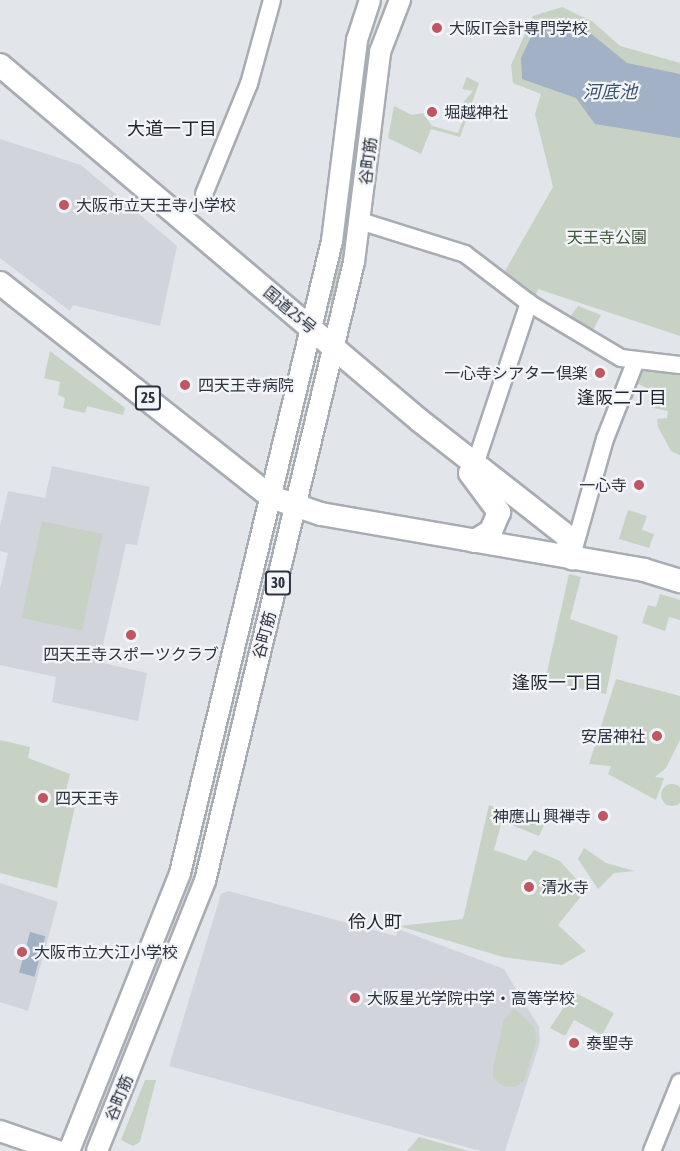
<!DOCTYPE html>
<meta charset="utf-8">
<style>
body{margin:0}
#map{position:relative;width:680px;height:1151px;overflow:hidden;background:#e2e5e9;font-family:"Asap Condensed","Noto Sans JP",sans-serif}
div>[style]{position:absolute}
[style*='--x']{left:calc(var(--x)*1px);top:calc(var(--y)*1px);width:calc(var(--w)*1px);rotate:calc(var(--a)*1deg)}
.built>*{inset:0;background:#d1d4db}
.green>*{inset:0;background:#c7d2c5;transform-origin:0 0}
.round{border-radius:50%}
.water>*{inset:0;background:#a2b1c5;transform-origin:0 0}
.roads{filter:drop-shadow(2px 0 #a8acb3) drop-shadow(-2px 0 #a8acb3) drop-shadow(0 2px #a8acb3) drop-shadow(0 -2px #a8acb3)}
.secondary>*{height:16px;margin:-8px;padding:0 8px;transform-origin:8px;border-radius:8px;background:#fff}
.primary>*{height:20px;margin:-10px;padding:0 10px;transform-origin:10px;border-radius:10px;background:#fff}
.highway>*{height:22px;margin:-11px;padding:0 11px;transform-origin:11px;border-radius:11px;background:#fff}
.dots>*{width:16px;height:16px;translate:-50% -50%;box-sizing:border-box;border:3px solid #f2f4f7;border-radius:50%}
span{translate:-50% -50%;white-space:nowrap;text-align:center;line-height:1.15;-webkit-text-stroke:4.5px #f2f4f7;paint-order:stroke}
.shield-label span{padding:2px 4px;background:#f2f4f7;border:2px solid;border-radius:4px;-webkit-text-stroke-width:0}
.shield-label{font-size:15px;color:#2c323f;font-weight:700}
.poi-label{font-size:16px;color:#2c323f}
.left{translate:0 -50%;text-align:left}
.right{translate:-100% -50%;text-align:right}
.street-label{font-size:16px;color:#2c323f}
.park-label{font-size:16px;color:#40593b}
.water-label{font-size:18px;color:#3b506f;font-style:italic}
.neighbourhood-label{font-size:18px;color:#1e2430}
</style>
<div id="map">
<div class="built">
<div style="clip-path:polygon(0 139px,81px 165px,177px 246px,160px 326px,73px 305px,70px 311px,0 258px)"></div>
<div style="clip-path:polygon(52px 466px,150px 487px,137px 545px,126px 544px,99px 662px,147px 673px,138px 721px,52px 702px,56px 677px,0 665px,0 589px,8px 553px,0 551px,0 526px,8px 491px,45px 498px)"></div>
<div style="clip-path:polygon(0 883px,58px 902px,28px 1011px,0 1002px)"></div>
<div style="clip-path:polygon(228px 891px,396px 936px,398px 929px,504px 969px,539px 1027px,540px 1042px,505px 1151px,481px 1151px,169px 1066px,221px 894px)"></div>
</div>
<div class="green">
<div style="clip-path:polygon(562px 7px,593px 22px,620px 46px,680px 63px,680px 336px,538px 289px,535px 297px,505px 271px,553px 187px,535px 114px,541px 94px,513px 83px,511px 65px,533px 16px)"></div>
<div style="clip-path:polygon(365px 55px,349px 229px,334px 304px,330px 302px,345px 228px)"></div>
<div style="clip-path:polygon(467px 77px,479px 83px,460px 137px,431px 129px,421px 154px,388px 138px,394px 106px,412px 115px,423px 113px,432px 126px,458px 133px,467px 109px,460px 106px,473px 91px,462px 89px)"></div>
<div style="clip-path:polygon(578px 306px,601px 315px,593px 330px,570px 317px)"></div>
<div style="clip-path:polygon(50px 351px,125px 408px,123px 415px,87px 406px,85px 413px,63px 408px,65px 398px,58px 395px,60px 382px,44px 378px)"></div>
<div style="clip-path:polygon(644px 369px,680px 371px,680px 455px,671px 451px,658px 427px,657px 419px,667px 418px,668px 411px,649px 407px,654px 391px,636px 383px)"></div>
<div style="clip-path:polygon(628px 510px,647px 516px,642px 530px,654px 534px,649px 548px,619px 539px)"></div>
<div style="left:42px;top:521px;width:62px;height:99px;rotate:12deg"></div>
<div style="clip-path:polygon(569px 574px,581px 577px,570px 619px,618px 636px,606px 694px,545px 681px)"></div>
<div style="clip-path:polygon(660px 594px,680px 600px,680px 620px,669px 617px,665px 631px,642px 623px,648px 605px,656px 607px)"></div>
<div style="clip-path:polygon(616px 679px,680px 696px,680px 740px,666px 768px,655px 777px,664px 778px,656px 800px,608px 774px,611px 766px,589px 764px)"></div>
<div style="clip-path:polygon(0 740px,30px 747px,28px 758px,70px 774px,63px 803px,75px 806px,57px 888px,0 873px)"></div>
<div class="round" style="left:661px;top:784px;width:22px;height:22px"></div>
<div style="clip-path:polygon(489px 805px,544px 825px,539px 836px,502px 821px,494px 850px,526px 861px,534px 850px,560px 861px,586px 890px,558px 925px,586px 951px,562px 965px,503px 957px,399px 926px,463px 919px)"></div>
<div style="clip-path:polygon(584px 848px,606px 863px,635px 871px,614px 873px,598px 889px,578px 859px)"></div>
<div style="clip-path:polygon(574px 992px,614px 1013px,602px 1035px,574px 1020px,565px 1036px,550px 1028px)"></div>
<div style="clip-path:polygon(514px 1008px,535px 1028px,536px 1042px,524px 1081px,515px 1087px,503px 1086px,493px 1078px,493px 1068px,504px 1019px)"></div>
<div style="clip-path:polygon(145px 1080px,156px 1080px,140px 1142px,133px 1146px,121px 1140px)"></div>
<div style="clip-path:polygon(419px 1137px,451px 1146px,468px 1151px,407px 1151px)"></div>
</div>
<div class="water">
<div style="clip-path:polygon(557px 19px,583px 27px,627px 63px,680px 74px,680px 138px,595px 124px,576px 98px,522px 79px,521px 58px,537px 24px)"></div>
<div style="left:30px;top:932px;width:16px;height:42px;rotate:15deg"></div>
</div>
<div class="roads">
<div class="secondary">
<div style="--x:204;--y:194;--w:119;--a:-67.8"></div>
<div style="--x:249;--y:84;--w:87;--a:-74.7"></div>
<div style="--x:360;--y:221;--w:110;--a:17.4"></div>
<div style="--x:465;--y:254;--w:81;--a:37.4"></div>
<div style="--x:529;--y:303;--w:107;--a:30.9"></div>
<div style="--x:621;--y:358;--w:59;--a:6.8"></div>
<div style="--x:476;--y:462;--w:168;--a:-71.6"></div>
<div style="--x:573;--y:552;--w:117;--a:-74.2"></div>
<div style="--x:605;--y:439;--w:82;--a:-68.5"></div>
<div style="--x:652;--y:1151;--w:74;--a:-67.9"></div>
</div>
<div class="primary">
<div style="--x:0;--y:1131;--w:61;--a:19"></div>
<div style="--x:69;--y:1151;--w:299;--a:-68.2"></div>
<div style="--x:180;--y:873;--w:650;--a:-76.48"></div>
<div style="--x:332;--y:241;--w:203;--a:-82.9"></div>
<div style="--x:357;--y:40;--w:42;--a:-72"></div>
<div style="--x:97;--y:1151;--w:291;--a:-68.2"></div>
<div style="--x:205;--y:881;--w:637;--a:-76.47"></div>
<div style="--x:354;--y:262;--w:212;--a:-82.9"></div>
<div style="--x:380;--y:52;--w:56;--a:-69"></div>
</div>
<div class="highway">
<div style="--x:0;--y:65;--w:549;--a:40.27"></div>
<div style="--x:419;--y:420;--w:188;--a:38.1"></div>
<div style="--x:567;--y:536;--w:23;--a:77"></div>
<div style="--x:0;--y:283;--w:345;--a:38.3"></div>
<div style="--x:271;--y:497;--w:53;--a:18.8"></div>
<div style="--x:321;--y:514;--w:328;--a:9.8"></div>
<div style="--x:644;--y:570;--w:38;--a:17"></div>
<div style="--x:470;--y:473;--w:49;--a:53.4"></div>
<div style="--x:499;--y:512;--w:21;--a:113"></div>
<div style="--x:491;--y:531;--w:19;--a:148"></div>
</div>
</div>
<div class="dots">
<div style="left:437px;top:28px;background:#c05662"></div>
<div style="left:432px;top:112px;background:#c05662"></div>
<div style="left:64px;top:205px;background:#c05662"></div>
<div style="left:600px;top:373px;background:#c05662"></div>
<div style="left:185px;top:385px;background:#c05662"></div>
<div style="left:639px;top:485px;background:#c05662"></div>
<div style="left:131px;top:635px;background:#c05662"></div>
<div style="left:657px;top:736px;background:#c05662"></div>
<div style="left:43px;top:798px;background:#c05662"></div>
<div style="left:603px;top:816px;background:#c05662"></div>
<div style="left:529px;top:887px;background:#c05662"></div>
<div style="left:22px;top:952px;background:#c05662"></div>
<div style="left:355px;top:998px;background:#c05662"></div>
<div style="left:574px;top:1043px;background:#c05662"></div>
</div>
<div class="shield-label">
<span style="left:148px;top:398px">25</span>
<span style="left:278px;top:583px">30</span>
</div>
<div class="poi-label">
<span class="left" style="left:449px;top:28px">大阪IT会計専門学校</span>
<span class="left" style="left:444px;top:112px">堀越神社</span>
<span class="left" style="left:76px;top:205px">大阪市立天王寺小学校</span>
<span class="right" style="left:588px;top:373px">一心寺シアター倶楽</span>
<span class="left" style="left:198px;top:385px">四天王寺病院</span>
<span class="right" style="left:627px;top:485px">一心寺</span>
<span style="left:131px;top:654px">四天王寺スポーツクラブ</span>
<span class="right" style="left:645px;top:736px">安居神社</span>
<span class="left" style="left:55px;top:798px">四天王寺</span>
<span class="right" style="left:591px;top:816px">神應山 興禅寺</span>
<span class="left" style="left:541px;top:887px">清水寺</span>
<span class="left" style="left:34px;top:952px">大阪市立大江小学校</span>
<span class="left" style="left:367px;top:998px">大阪星光学院中学・高等学校</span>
<span class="left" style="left:586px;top:1043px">泰聖寺</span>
</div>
<div class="street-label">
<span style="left:368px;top:161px;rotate:-83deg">谷町筋</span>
<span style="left:290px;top:310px;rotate:40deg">国道25号</span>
<span style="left:264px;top:635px;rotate:-75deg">谷町筋</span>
<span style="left:119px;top:1098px;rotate:-68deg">谷町筋</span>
</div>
<div class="park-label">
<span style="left:607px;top:237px">天王寺公園</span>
</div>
<div class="water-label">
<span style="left:610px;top:92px">河底池</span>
</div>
<div class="neighbourhood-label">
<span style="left:172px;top:129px">大道一丁目</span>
<span style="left:622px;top:398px">逢阪二丁目</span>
<span style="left:557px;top:683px">逢阪一丁目</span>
<span style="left:375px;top:922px">伶人町</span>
</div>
</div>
